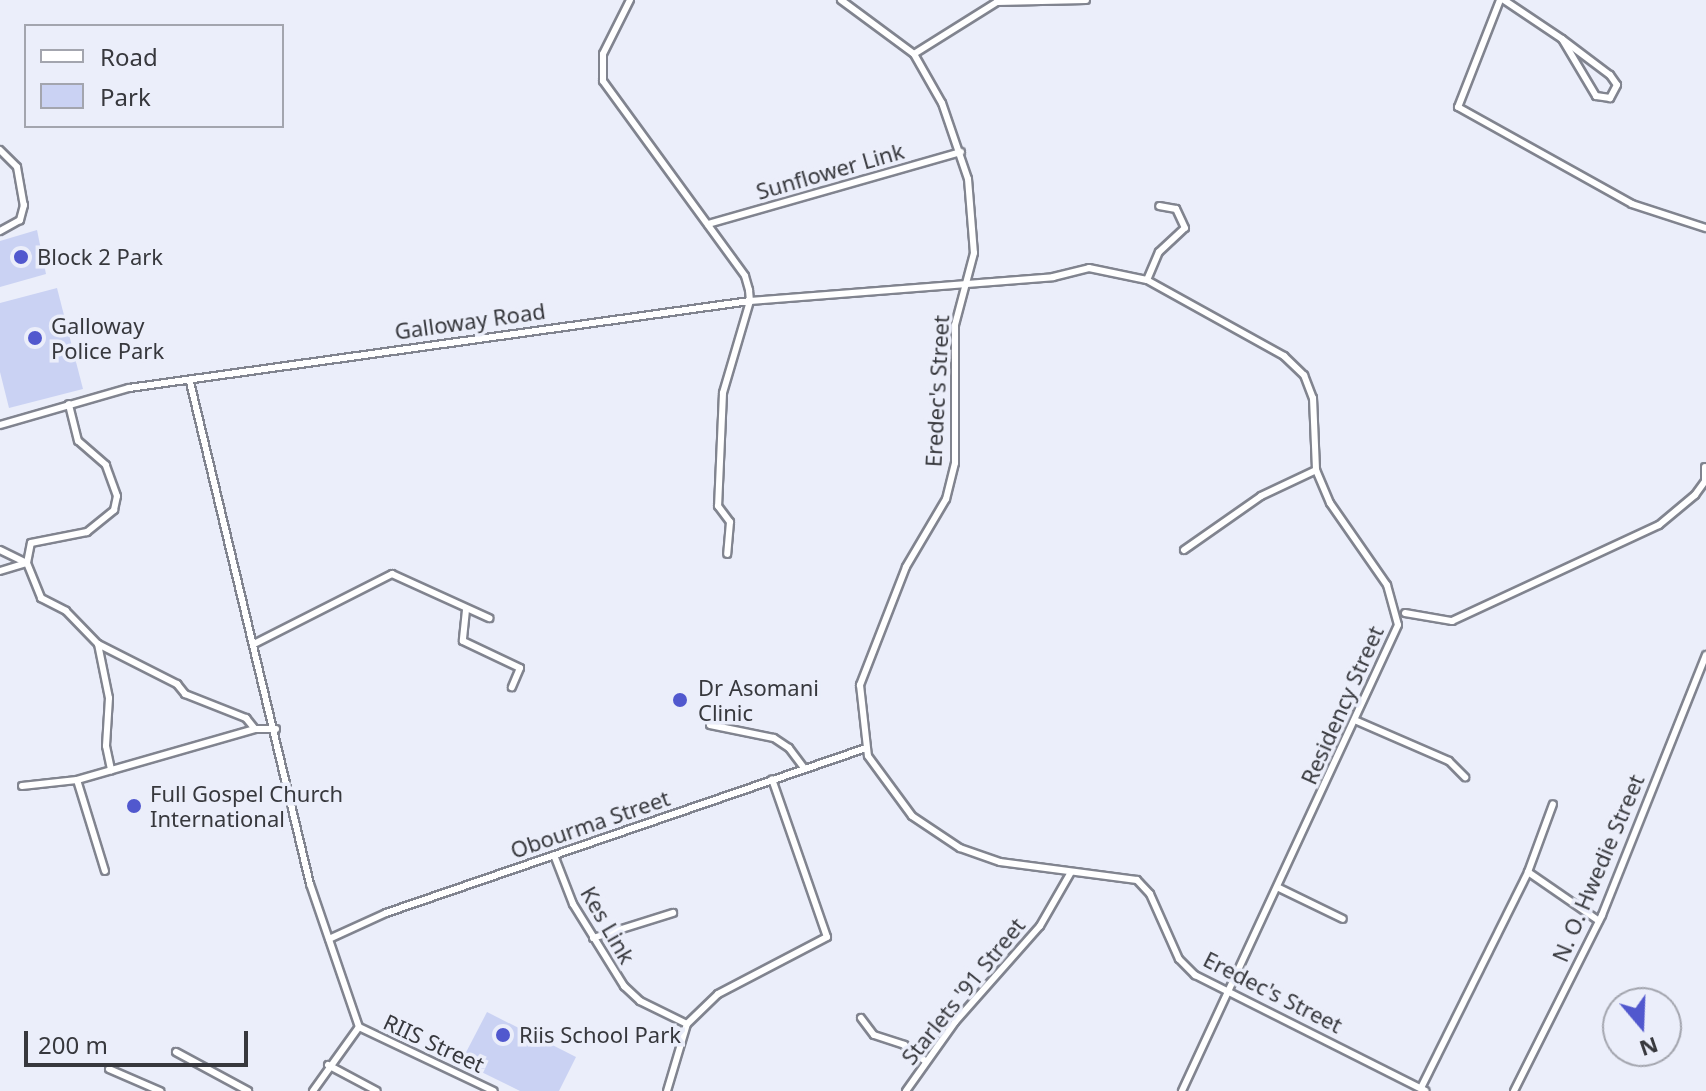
<!DOCTYPE html>
<style>
body{margin:0}
#map{position:relative;width:1706px;height:1091px;overflow:hidden;background:#ebeefa;font-family:"Noto Sans",sans-serif}
div>[style]{position:absolute}
[style*='--x']{left:calc(var(--x)*1px);top:calc(var(--y)*1px);width:calc(var(--w)*1px);rotate:calc(var(--a)*1deg)}
.green>*{inset:0;background:#cad2f3}
.roads{filter:drop-shadow(2px 0 #81848f) drop-shadow(-2px 0 #81848f) drop-shadow(0 2px #81848f) drop-shadow(0 -2px #81848f)}
.street>*{height:6px;margin:-3px;padding:0 3px;transform-origin:3px;border-radius:3px;background:#fff}
.dots>*{width:22px;height:22px;translate:-50% -50%;box-sizing:border-box;border:4px solid #ebeefa;border-radius:50%}
span{translate:-50% -50%;white-space:nowrap;text-align:center;line-height:1.15;-webkit-text-stroke:7px #ebeefa;paint-order:stroke}
.street-label{font-size:22px;color:#37383d}
.poi-label{font-size:22px;color:#37383d}
.left{translate:0 -50%;text-align:left}
.legend{position:absolute;left:24px;top:24px;width:260px;height:104px;box-sizing:border-box;background:#ebeefa;border:2px solid #a3a5ae;margin:0;padding:10px 14px;list-style:none;font-size:24px;color:#37383d}
.legend li{display:flex;align-items:center;gap:16px;height:40px}
.legend b{width:40px;border:2px solid #a3a5ae}
.north{position:absolute;left:1602px;top:987px;width:80px;height:80px;box-sizing:border-box;background:#ebeefa;border:2px solid #a3a5ae;border-radius:50%;rotate:161deg;font-size:22px;font-weight:700;line-height:32px;text-align:center;color:#37383d}
.north::after{content:'';display:block;margin:auto;width:28px;height:36px;background:#5158ce;clip-path:polygon(50% 0,100% 100%,50% 72%,0 100%)}
.scale{position:absolute;left:24px;top:1031px;width:224px;height:36px;box-sizing:border-box;border:4px solid #37383d;border-top:0;padding-left:10px;font-size:24px;line-height:28px;white-space:nowrap;color:#37383d;-webkit-text-stroke:6px #ebeefa;paint-order:stroke}
</style>
<div id="map">
<div class="green">
<div style="clip-path:polygon(37px 230px,46px 274px,0 287px,0 241px)"></div>
<div style="clip-path:polygon(57px 288px,83px 389px,9px 408px,0 372px,0 303px)"></div>
<div style="clip-path:polygon(487px 1012px,576px 1057px,559px 1091px,520px 1091px,461px 1062px)"></div>
</div>
<div class="roads">
<div class="street">
<div style="--x:630;--y:0;--w:60;--a:116.6"></div>
<div style="--x:603;--y:54;--w:27;--a:90"></div>
<div style="--x:603;--y:81;--w:241;--a:53.9"></div>
<div style="--x:745;--y:276;--w:15;--a:74"></div>
<div style="--x:749;--y:290;--w:11;--a:85"></div>
<div style="--x:750;--y:301;--w:96;--a:106.4"></div>
<div style="--x:723;--y:393;--w:113;--a:92.5"></div>
<div style="--x:718;--y:506;--w:20;--a:53"></div>
<div style="--x:730;--y:522;--w:32;--a:95"></div>
<div style="--x:841;--y:0;--w:91;--a:36.5"></div>
<div style="--x:914;--y:54;--w:56;--a:60.3"></div>
<div style="--x:942;--y:103;--w:80;--a:71.1"></div>
<div style="--x:968;--y:179;--w:74;--a:85.4"></div>
<div style="--x:974;--y:253;--w:74;--a:104.8"></div>
<div style="--x:955;--y:325;--w:138;--a:90"></div>
<div style="--x:955;--y:463;--w:37;--a:104"></div>
<div style="--x:946;--y:499;--w:79;--a:120.5"></div>
<div style="--x:906;--y:567;--w:127;--a:111.3"></div>
<div style="--x:860;--y:685;--w:71;--a:83.6"></div>
<div style="--x:868;--y:756;--w:74;--a:53.7"></div>
<div style="--x:912;--y:816;--w:58;--a:33.7"></div>
<div style="--x:960;--y:848;--w:42;--a:19.3"></div>
<div style="--x:1000;--y:862;--w:138;--a:7.5"></div>
<div style="--x:1137;--y:880;--w:19;--a:47"></div>
<div style="--x:1150;--y:894;--w:71;--a:66"></div>
<div style="--x:1179;--y:959;--w:23;--a:45"></div>
<div style="--x:1195;--y:975;--w:258;--a:26.7"></div>
<div style="--x:1500;--y:0;--w:115;--a:111.4"></div>
<div style="--x:1458;--y:107;--w:199;--a:29.1"></div>
<div style="--x:1632;--y:204;--w:78;--a:18"></div>
<div style="--x:1504;--y:0;--w:70;--a:33.9"></div>
<div style="--x:1562;--y:39;--w:60;--a:36.9"></div>
<div style="--x:1610;--y:75;--w:12;--a:55"></div>
<div style="--x:1617;--y:85;--w:15;--a:118"></div>
<div style="--x:1610;--y:98;--w:14;--a:-172"></div>
<div style="--x:1596;--y:96;--w:66;--a:-120.8"></div>
<div style="--x:997;--y:2;--w:89;--a:-1.3"></div>
<div style="--x:914;--y:54;--w:98;--a:-32.1"></div>
<div style="--x:0;--y:150;--w:24;--a:45"></div>
<div style="--x:17;--y:167;--w:39;--a:80"></div>
<div style="--x:24;--y:205;--w:16;--a:105"></div>
<div style="--x:20;--y:220;--w:23;--a:151"></div>
<div style="--x:708;--y:224;--w:263;--a:-15.9"></div>
<div style="--x:1147;--y:280;--w:30;--a:-67"></div>
<div style="--x:1159;--y:252;--w:35;--a:-43"></div>
<div style="--x:1185;--y:228;--w:21;--a:-115"></div>
<div style="--x:1176;--y:209;--w:17;--a:-170"></div>
<div style="--x:190;--y:382;--w:516;--a:76.56"></div>
<div style="--x:310;--y:884;--w:151;--a:71.1"></div>
<div style="--x:0;--y:425;--w:134;--a:-16"></div>
<div style="--x:129;--y:388;--w:627;--a:-7.98"></div>
<div style="--x:750;--y:301;--w:304;--a:-4.5"></div>
<div style="--x:1053;--y:277;--w:37;--a:-14"></div>
<div style="--x:1089;--y:268;--w:59;--a:11.7"></div>
<div style="--x:1147;--y:280;--w:157;--a:29"></div>
<div style="--x:1284;--y:356;--w:28;--a:44"></div>
<div style="--x:1304;--y:375;--w:25;--a:69"></div>
<div style="--x:1313;--y:398;--w:72;--a:87.6"></div>
<div style="--x:1316;--y:470;--w:36;--a:67"></div>
<div style="--x:1330;--y:503;--w:100;--a:55.2"></div>
<div style="--x:1387;--y:585;--w:41;--a:74.6"></div>
<div style="--x:1398;--y:625;--w:514;--a:114.87"></div>
<div style="--x:0;--y:550;--w:30;--a:26"></div>
<div style="--x:27;--y:563;--w:38;--a:68"></div>
<div style="--x:41;--y:598;--w:28;--a:27"></div>
<div style="--x:66;--y:611;--w:46;--a:45.9"></div>
<div style="--x:98;--y:644;--w:89;--a:26.9"></div>
<div style="--x:177;--y:684;--w:13;--a:51"></div>
<div style="--x:185;--y:694;--w:66;--a:21.5"></div>
<div style="--x:246;--y:718;--w:14;--a:51"></div>
<div style="--x:1184;--y:550;--w:94;--a:-35"></div>
<div style="--x:1261;--y:496;--w:61;--a:-25.3"></div>
<div style="--x:0;--y:571;--w:28;--a:-17"></div>
<div style="--x:27;--y:563;--w:20;--a:-79"></div>
<div style="--x:31;--y:543;--w:57;--a:-11.1"></div>
<div style="--x:87;--y:532;--w:35;--a:-39"></div>
<div style="--x:114;--y:510;--w:14;--a:-78"></div>
<div style="--x:117;--y:496;--w:33;--a:-110"></div>
<div style="--x:106;--y:465;--w:37;--a:-139"></div>
<div style="--x:78;--y:441;--w:38;--a:-104"></div>
<div style="--x:466;--y:610;--w:31;--a:96"></div>
<div style="--x:463;--y:641;--w:63;--a:25.3"></div>
<div style="--x:520;--y:668;--w:21;--a:113"></div>
<div style="--x:1405;--y:613;--w:48;--a:9.7"></div>
<div style="--x:1452;--y:621;--w:228;--a:-24.9"></div>
<div style="--x:1659;--y:525;--w:47;--a:-39.8"></div>
<div style="--x:1695;--y:495;--w:17;--a:-54"></div>
<div style="--x:1705;--y:481;--w:14;--a:-90"></div>
<div style="--x:98;--y:644;--w:55;--a:78.5"></div>
<div style="--x:109;--y:698;--w:48;--a:93.6"></div>
<div style="--x:106;--y:746;--w:25;--a:78"></div>
<div style="--x:254;--y:644;--w:155;--a:-26.9"></div>
<div style="--x:392;--y:574;--w:107;--a:24.4"></div>
<div style="--x:1357;--y:721;--w:100;--a:23.5"></div>
<div style="--x:1449;--y:761;--w:23;--a:45"></div>
<div style="--x:710;--y:725;--w:65;--a:11.5"></div>
<div style="--x:774;--y:738;--w:18;--a:34"></div>
<div style="--x:789;--y:748;--w:25;--a:53"></div>
<div style="--x:77;--y:780;--w:95;--a:72.9"></div>
<div style="--x:22;--y:786;--w:55;--a:-6.2"></div>
<div style="--x:77;--y:780;--w:185;--a:-16"></div>
<div style="--x:255;--y:729;--w:21;--a:0"></div>
<div style="--x:554;--y:855;--w:53;--a:68.8"></div>
<div style="--x:573;--y:904;--w:97;--a:58.1"></div>
<div style="--x:624;--y:986;--w:22;--a:43"></div>
<div style="--x:640;--y:1001;--w:52;--a:26.1"></div>
<div style="--x:1528;--y:872;--w:86;--a:34.6"></div>
<div style="--x:1277;--y:887;--w:73;--a:25.9"></div>
<div style="--x:593;--y:938;--w:84;--a:-17.4"></div>
<div style="--x:329;--y:939;--w:63;--a:-24.5"></div>
<div style="--x:386;--y:913;--w:508;--a:-18.97"></div>
<div style="--x:861;--y:1018;--w:21;--a:53"></div>
<div style="--x:874;--y:1035;--w:32;--a:18"></div>
<div style="--x:904;--y:1045;--w:26;--a:37"></div>
<div style="--x:359;--y:1027;--w:149;--a:25.4"></div>
<div style="--x:176;--y:1052;--w:82;--a:28.4"></div>
<div style="--x:328;--y:1065;--w:55;--a:28"></div>
<div style="--x:109;--y:1069;--w:56;--a:23.3"></div>
<div style="--x:1421;--y:1088;--w:241;--a:-63.6"></div>
<div style="--x:1528;--y:872;--w:72;--a:-69.8"></div>
<div style="--x:313;--y:1091;--w:79;--a:-54.3"></div>
<div style="--x:667;--y:1091;--w:70;--a:-73.4"></div>
<div style="--x:687;--y:1024;--w:43;--a:-44.1"></div>
<div style="--x:718;--y:994;--w:123;--a:-27.6"></div>
<div style="--x:827;--y:937;--w:167;--a:-109.2"></div>
<div style="--x:906;--y:1091;--w:85;--a:-54.6"></div>
<div style="--x:955;--y:1022;--w:128;--a:-48.5"></div>
<div style="--x:1040;--y:926;--w:62;--a:-60.1"></div>
<div style="--x:1514;--y:1091;--w:197;--a:-63.4"></div>
<div style="--x:1602;--y:915;--w:280;--a:-68.2"></div>
</div>
</div>
<div class="dots">
<div style="left:21px;top:257px;background:#5158ce"></div>
<div style="left:35px;top:338px;background:#5158ce"></div>
<div style="left:680px;top:700px;background:#5158ce"></div>
<div style="left:134px;top:806px;background:#5158ce"></div>
<div style="left:503px;top:1035px;background:#5158ce"></div>
</div>
<div class="street-label">
<span style="left:830px;top:171px;rotate:-16deg">Sunflower Link</span>
<span style="left:470px;top:321px;rotate:-8deg">Galloway Road</span>
<span style="left:937px;top:391px;rotate:-87deg">Eredec's Street</span>
<span style="left:1342px;top:705px;rotate:-66deg">Residency Street</span>
<span style="left:590px;top:824px;rotate:-19deg">Obourma Street</span>
<span style="left:1598px;top:868px;rotate:-67deg">N. O. Hwedie Street</span>
<span style="left:608px;top:925px;rotate:60deg">Kes Link</span>
<span style="left:963px;top:991px;rotate:-51deg">Starlets '91 Street</span>
<span style="left:1273px;top:992px;rotate:27deg">Eredec's Street</span>
<span style="left:434px;top:1043px;rotate:25deg">RIIS Street</span>
</div>
<div class="poi-label">
<span class="left" style="left:37px;top:257px">Block 2 Park</span>
<span class="left" style="left:51px;top:338px">Galloway<br>Police Park</span>
<span class="left" style="left:698px;top:700px">Dr Asomani<br>Clinic</span>
<span class="left" style="left:150px;top:806px">Full Gospel Church<br>International</span>
<span class="left" style="left:519px;top:1035px">Riis School Park</span>
</div>
<ul class="legend">
<li><b style="height:10px;background:#fff"></b>Road</li>
<li><b style="height:22px;background:#cad2f3"></b>Park</li>
</ul>
<div class="north">N</div>
<div class="scale">200 m</div>
</div>
